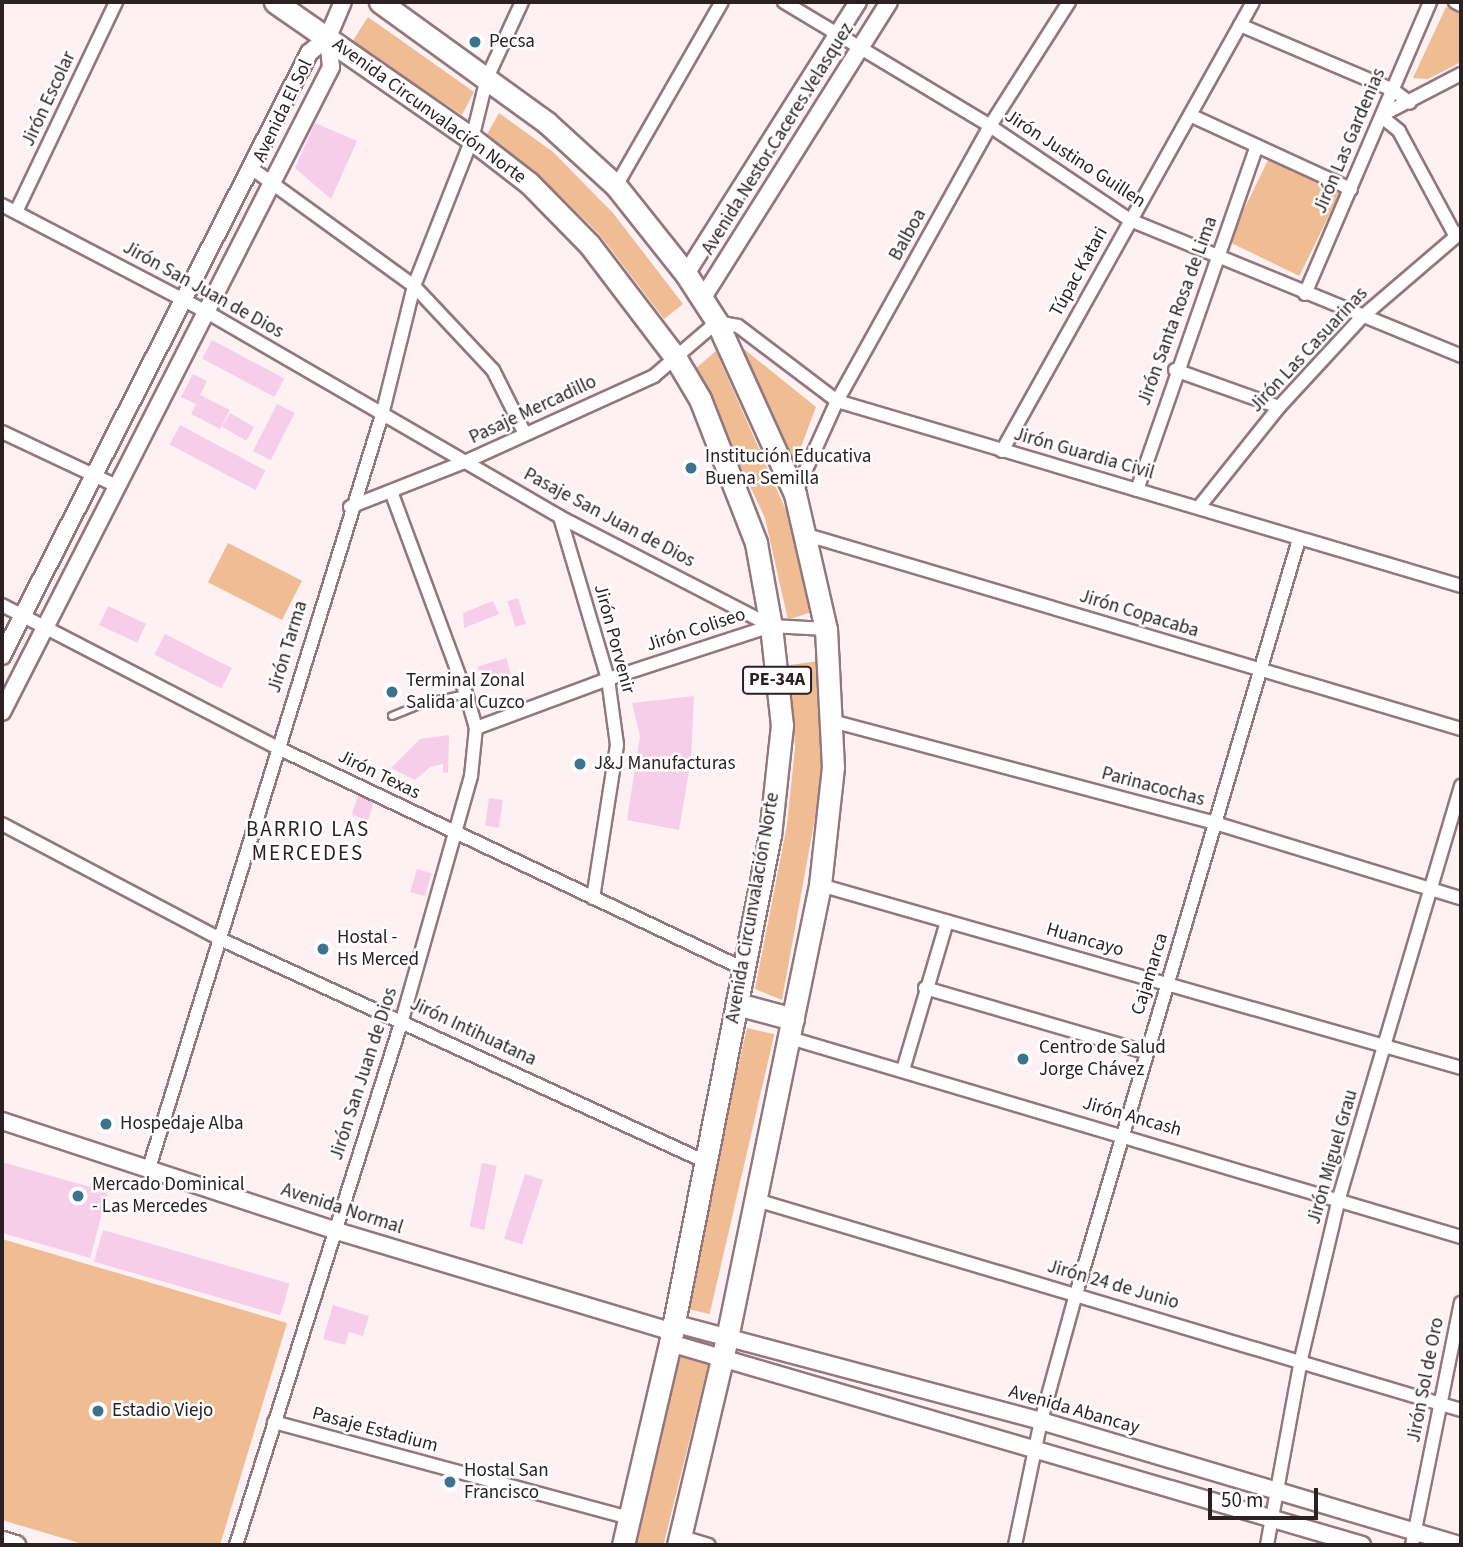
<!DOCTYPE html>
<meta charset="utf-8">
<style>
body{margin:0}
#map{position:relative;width:1463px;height:1547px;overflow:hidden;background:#fdf1f3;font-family:"Source Sans 3",sans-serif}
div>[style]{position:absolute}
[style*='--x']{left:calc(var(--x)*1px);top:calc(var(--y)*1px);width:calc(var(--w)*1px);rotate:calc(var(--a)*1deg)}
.green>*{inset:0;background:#efbc93;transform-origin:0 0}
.building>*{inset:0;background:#f7cee9;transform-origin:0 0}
.roads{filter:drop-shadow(2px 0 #93777c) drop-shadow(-2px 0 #93777c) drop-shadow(0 2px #93777c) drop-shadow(0 -2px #93777c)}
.service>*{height:6px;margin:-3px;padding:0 3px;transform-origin:3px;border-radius:3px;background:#fff}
.minor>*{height:12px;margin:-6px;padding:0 6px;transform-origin:6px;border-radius:6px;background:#fff}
.tertiary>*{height:16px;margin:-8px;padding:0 8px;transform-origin:8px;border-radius:8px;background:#fff}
.primary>*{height:19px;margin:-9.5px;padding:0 9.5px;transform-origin:9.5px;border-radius:9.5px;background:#fff}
.trunk>*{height:21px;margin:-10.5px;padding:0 10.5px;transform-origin:10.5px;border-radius:10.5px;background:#fff}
.dots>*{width:19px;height:19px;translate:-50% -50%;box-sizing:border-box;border:4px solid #fff;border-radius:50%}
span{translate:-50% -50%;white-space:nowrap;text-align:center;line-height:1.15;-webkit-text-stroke:5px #fff;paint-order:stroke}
.shield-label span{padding:2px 5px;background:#fff;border:2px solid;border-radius:5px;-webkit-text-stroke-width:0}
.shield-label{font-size:18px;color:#2b2022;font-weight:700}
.poi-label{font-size:19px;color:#2b2022}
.left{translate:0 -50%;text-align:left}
.street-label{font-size:19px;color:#2b2022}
.neighbourhood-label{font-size:21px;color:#2b2022;letter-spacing:2px}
.frame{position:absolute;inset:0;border:4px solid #2b2022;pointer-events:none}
.scale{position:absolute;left:1208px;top:1488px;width:110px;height:32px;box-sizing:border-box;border:4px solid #2b2022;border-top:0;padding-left:9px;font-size:21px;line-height:24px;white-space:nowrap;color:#2b2022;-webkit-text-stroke:5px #fff;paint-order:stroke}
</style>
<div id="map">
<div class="green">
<div style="clip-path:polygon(1446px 7px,1461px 14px,1461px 62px,1428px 79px,1413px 78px)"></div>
<div style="clip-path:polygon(368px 17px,474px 92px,462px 115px,352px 42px)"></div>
<div style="clip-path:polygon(499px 113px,553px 152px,613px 213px,683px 304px,664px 319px,599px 234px,536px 172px,486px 136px)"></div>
<div style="left:1270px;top:156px;width:79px;height:95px;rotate:26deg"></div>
<div style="clip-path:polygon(739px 345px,816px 407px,795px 463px)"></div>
<div style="clip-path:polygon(716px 351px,792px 524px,814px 611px,788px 620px,765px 518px,695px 369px)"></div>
<div style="left:228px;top:543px;width:83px;height:44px;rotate:27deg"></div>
<div style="clip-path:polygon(819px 661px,823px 740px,818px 801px,782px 1000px,755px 989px,787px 825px,795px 748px,790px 665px)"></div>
<div style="left:747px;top:1028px;width:28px;height:287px;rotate:13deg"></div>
<div style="clip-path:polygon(2px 1239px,287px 1323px,220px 1545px,86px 1545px,2px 1520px)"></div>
<div style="left:680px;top:1354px;width:30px;height:196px;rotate:14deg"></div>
</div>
<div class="building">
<div style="clip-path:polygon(315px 123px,357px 141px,331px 199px,295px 168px)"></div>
<div style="left:212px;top:340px;width:82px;height:21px;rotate:28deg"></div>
<div style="clip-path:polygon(193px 374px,207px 381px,200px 395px,230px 410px,220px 429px,191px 414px,196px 404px,181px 397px)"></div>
<div style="left:277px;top:404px;width:20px;height:53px;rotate:27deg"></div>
<div style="left:230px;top:413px;width:28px;height:16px;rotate:30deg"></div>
<div style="left:180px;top:425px;width:97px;height:22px;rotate:28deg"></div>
<div style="left:518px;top:598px;width:27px;height:11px;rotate:73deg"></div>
<div style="clip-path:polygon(493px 601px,499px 614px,464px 628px,463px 613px)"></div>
<div style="left:108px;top:606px;width:42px;height:21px;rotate:25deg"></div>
<div style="left:165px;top:634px;width:75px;height:23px;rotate:27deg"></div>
<div style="left:506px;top:658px;width:17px;height:30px;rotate:73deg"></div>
<div style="clip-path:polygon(694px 696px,691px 760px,679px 830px,627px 820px,640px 736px,632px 703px)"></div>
<div style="clip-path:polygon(449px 735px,448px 773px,443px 772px,443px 764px,430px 767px,415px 780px,391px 768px,420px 739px)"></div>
<div style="left:358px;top:795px;width:17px;height:21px;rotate:17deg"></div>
<div style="left:489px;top:798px;width:14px;height:28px;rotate:8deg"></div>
<div style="left:417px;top:869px;width:15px;height:24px;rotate:16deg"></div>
<div style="clip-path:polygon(2px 1162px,108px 1192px,90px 1258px,2px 1233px)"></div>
<div style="left:482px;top:1163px;width:15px;height:65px;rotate:11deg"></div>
<div style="left:525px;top:1174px;width:19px;height:68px;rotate:18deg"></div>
<div style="left:103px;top:1230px;width:194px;height:33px;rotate:16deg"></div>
<div style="clip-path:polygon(333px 1305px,369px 1316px,363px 1336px,349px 1332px,345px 1345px,323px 1339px)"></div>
</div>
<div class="roads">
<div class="service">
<div style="--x:392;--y:716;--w:35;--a:-22"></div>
<div style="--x:424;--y:703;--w:43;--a:-12.1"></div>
</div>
<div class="minor">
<div style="--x:784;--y:2;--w:240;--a:31"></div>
<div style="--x:990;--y:126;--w:169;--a:33.9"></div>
<div style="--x:1130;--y:220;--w:358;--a:22.3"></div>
<div style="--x:1455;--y:2;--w:7;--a:27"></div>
<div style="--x:1240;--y:25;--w:166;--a:23"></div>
<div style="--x:1393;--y:90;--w:21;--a:37"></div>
<div style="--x:1384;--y:114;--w:87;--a:-27.5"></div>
<div style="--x:1192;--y:116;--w:175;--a:24.7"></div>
<div style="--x:1382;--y:117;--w:22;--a:39"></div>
<div style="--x:1399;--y:131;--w:118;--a:61.7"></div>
<div style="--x:251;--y:168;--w:201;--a:35.9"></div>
<div style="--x:414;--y:286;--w:115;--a:46.8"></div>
<div style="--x:493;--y:370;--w:69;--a:63.4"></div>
<div style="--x:616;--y:186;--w:212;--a:-60.1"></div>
<div style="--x:2;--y:205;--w:229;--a:27.6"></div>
<div style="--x:205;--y:311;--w:410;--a:30.1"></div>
<div style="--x:560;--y:517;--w:237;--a:27.3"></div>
<div style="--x:771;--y:626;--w:55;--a:3.1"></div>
<div style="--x:16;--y:212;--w:233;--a:-64.5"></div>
<div style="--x:1305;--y:294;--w:318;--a:-66.8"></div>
<div style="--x:1175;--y:370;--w:110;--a:19.6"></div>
<div style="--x:2;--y:432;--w:127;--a:25.2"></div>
<div style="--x:1002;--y:451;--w:514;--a:-60.79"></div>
<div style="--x:1137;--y:490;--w:364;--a:-70.8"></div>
<div style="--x:795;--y:494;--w:102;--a:-65.7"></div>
<div style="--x:837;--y:401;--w:315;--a:-60.9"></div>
<div style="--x:990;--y:126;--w:147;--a:-57.5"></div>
<div style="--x:350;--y:507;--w:126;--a:-21.5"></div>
<div style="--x:467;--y:461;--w:205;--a:-24.4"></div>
<div style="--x:654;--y:376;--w:83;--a:-40.6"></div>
<div style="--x:717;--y:322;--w:21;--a:11"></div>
<div style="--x:738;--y:326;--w:124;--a:37.1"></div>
<div style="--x:837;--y:401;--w:651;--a:16.51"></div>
<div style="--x:1199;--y:507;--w:128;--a:-51.3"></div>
<div style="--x:1279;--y:407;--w:122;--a:-47.3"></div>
<div style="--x:1362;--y:317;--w:130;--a:-40.6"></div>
<div style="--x:560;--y:517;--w:169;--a:73.5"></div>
<div style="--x:608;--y:679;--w:67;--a:82.2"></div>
<div style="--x:617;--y:745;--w:155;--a:98.9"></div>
<div style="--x:807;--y:535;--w:682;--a:16.52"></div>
<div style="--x:2;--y:605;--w:311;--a:27.4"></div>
<div style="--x:278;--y:748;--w:516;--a:25.37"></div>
<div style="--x:832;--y:721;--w:396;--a:14.9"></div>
<div style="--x:1215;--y:823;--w:257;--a:17"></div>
<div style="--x:476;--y:728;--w:141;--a:-20.4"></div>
<div style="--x:608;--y:679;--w:171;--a:-18"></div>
<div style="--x:2;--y:824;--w:246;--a:27.8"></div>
<div style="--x:220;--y:939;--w:532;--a:24.64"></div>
<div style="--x:820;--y:885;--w:667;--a:15.93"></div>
<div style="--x:925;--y:988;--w:229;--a:16.2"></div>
<div style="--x:790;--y:1038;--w:700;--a:16.52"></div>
<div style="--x:903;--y:1070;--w:155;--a:-73.5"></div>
<div style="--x:149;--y:1168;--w:788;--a:-72.81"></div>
<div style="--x:382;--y:415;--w:133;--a:-76.1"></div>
<div style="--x:414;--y:286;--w:158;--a:-68.5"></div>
<div style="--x:472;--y:139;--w:63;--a:-76.2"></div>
<div style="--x:487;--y:78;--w:84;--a:-65.3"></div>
<div style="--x:753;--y:1199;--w:739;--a:16.6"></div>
<div style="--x:274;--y:1422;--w:368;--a:15.1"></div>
<div style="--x:679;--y:1536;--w:31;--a:17"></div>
<div style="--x:236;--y:1545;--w:551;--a:-72.45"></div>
<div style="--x:402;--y:1020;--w:254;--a:-74.2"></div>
<div style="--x:471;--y:776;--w:48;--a:-84.1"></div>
<div style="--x:476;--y:728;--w:35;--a:-106"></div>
<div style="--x:466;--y:694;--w:213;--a:-110.3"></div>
<div style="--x:1015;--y:1545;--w:127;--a:-78.2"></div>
<div style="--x:1041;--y:1421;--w:132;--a:-74.6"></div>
<div style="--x:1076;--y:1294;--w:787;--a:-73.54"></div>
<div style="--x:1267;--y:1545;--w:189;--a:-79.6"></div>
<div style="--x:1301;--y:1359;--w:165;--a:-76.7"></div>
<div style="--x:1339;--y:1198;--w:430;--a:-73.5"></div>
<div style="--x:1412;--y:1545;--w:247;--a:-78.6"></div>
</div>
<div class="tertiary">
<div style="--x:686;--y:274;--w:322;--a:-57.7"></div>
<div style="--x:702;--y:299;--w:351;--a:-57.8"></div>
<div style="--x:2;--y:656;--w:677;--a:-63.02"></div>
<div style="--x:309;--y:53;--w:25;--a:-40"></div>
<div style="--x:328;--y:37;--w:38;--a:-67"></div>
<div style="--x:2;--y:712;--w:724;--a:-62.97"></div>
<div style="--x:331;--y:67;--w:30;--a:-96"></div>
<div style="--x:2;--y:1121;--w:348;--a:18.2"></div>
<div style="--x:333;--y:1230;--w:354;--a:16.7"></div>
<div style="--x:673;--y:1323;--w:381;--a:14.9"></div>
<div style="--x:1041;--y:1421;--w:437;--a:16.5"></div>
<div style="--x:670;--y:1343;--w:721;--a:16.27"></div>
</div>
<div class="primary">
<div style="--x:2;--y:1541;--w:14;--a:17"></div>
</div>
<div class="trunk">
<div style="--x:275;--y:2;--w:240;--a:34.8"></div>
<div style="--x:472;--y:139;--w:72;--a:37.7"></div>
<div style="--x:529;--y:183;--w:86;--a:45.5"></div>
<div style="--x:589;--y:244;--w:142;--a:52.7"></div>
<div style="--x:675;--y:357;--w:49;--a:59.2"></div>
<div style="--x:700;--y:399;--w:155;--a:68.7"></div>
<div style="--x:756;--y:543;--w:84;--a:79.8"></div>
<div style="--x:771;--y:626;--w:100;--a:83.7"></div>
<div style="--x:782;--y:725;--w:111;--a:96.2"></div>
<div style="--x:770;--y:835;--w:518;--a:101.14"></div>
<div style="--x:670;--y:1343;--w:207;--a:103.1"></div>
<div style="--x:380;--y:2;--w:205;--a:35.9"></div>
<div style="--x:546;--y:122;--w:95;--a:42.4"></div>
<div style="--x:616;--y:186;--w:112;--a:51.5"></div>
<div style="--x:686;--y:274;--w:57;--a:57.1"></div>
<div style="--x:717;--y:322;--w:189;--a:65.6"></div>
<div style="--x:795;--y:494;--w:139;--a:77.1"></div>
<div style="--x:826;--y:629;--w:138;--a:87.1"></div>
<div style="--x:833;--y:767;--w:119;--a:96.3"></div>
<div style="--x:820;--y:885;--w:462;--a:101.6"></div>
<div style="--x:727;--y:1338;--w:213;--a:103.3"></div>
<div style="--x:737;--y:1004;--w:58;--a:15"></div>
</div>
</div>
<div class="dots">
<div style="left:475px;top:42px;background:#3c748e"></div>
<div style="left:691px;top:468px;background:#3c748e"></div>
<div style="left:392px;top:692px;background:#3c748e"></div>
<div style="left:580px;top:764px;background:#3c748e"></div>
<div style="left:323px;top:949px;background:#3c748e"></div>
<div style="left:1023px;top:1059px;background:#3c748e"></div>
<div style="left:106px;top:1124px;background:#3c748e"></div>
<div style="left:78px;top:1196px;background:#3c748e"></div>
<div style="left:98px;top:1411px;background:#3c748e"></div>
<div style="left:450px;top:1482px;background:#3c748e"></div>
</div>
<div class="shield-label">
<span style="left:777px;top:680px">PE-34A</span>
</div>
<div class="poi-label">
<span class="left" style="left:489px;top:42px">Pecsa</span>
<span class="left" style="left:705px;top:468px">Institución Educativa<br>Buena Semilla</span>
<span class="left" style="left:406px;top:692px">Terminal Zonal<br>Salida al Cuzco</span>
<span class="left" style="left:594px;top:764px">J&amp;J Manufacturas</span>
<span class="left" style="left:337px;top:949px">Hostal -<br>Hs Merced</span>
<span class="left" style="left:1039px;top:1059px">Centro de Salud<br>Jorge Chávez</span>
<span class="left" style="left:120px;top:1124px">Hospedaje Alba</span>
<span class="left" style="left:92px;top:1196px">Mercado Dominical<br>- Las Mercedes</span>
<span class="left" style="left:112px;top:1411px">Estadio Viejo</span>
<span class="left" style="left:464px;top:1482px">Hostal San<br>Francisco</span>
</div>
<div class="street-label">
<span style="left:49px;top:99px;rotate:-65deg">Jirón Escolar</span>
<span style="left:283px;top:111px;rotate:-64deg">Avenida El Sol</span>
<span style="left:429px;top:111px;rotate:36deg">Avenida Circunvalación Norte</span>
<span style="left:778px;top:139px;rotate:-58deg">Avenida Nestor Caceres Velasquez</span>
<span style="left:1350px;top:141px;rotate:-67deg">Jirón Las Gardenias</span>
<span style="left:1075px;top:159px;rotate:33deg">Jirón Justino Guillen</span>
<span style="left:908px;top:235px;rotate:-61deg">Balboa</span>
<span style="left:1079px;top:272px;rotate:-61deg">Túpac Katari</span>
<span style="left:203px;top:290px;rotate:29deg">Jirón San Juan de Dios</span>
<span style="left:1178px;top:311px;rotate:-70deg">Jirón Santa Rosa de Lima</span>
<span style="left:1309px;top:350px;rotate:-47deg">Jirón Las Casuarinas</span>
<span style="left:533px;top:410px;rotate:-25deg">Pasaje Mercadillo</span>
<span style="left:1084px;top:454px;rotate:16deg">Jirón Guardia Civil</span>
<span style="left:609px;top:518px;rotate:28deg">Pasaje San Juan de Dios</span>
<span style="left:1139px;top:614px;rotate:17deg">Jirón Copacaba</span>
<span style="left:696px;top:630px;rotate:-18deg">Jirón Coliseo</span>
<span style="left:614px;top:639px;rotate:75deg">Jirón Porvenir</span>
<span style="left:288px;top:647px;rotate:-73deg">Jirón Tarma</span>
<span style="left:379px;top:775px;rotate:26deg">Jirón Texas</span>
<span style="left:1153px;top:787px;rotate:15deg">Parinacochas</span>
<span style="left:753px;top:908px;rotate:-80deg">Avenida Circunvalación Norte</span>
<span style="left:1085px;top:940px;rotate:16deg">Huancayo</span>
<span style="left:1150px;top:974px;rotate:-73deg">Cajamarca</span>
<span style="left:473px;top:1032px;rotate:25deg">Jirón Intihuatana</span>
<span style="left:364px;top:1074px;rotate:-72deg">Jirón San Juan de Dios</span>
<span style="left:1132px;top:1117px;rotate:16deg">Jirón Ancash</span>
<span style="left:1333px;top:1157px;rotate:-74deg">Jirón Miguel Grau</span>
<span style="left:342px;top:1209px;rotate:18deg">Avenida Normal</span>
<span style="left:1113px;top:1285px;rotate:16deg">Jirón 24 de Junio</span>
<span style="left:1426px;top:1380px;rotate:-79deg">Jirón Sol de Oro</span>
<span style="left:1074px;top:1410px;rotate:16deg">Avenida Abancay</span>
<span style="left:375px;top:1430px;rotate:15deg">Pasaje Estadium</span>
</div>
<div class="neighbourhood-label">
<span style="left:308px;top:841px">BARRIO LAS<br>MERCEDES</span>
</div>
<div class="frame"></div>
<div class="scale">50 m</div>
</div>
